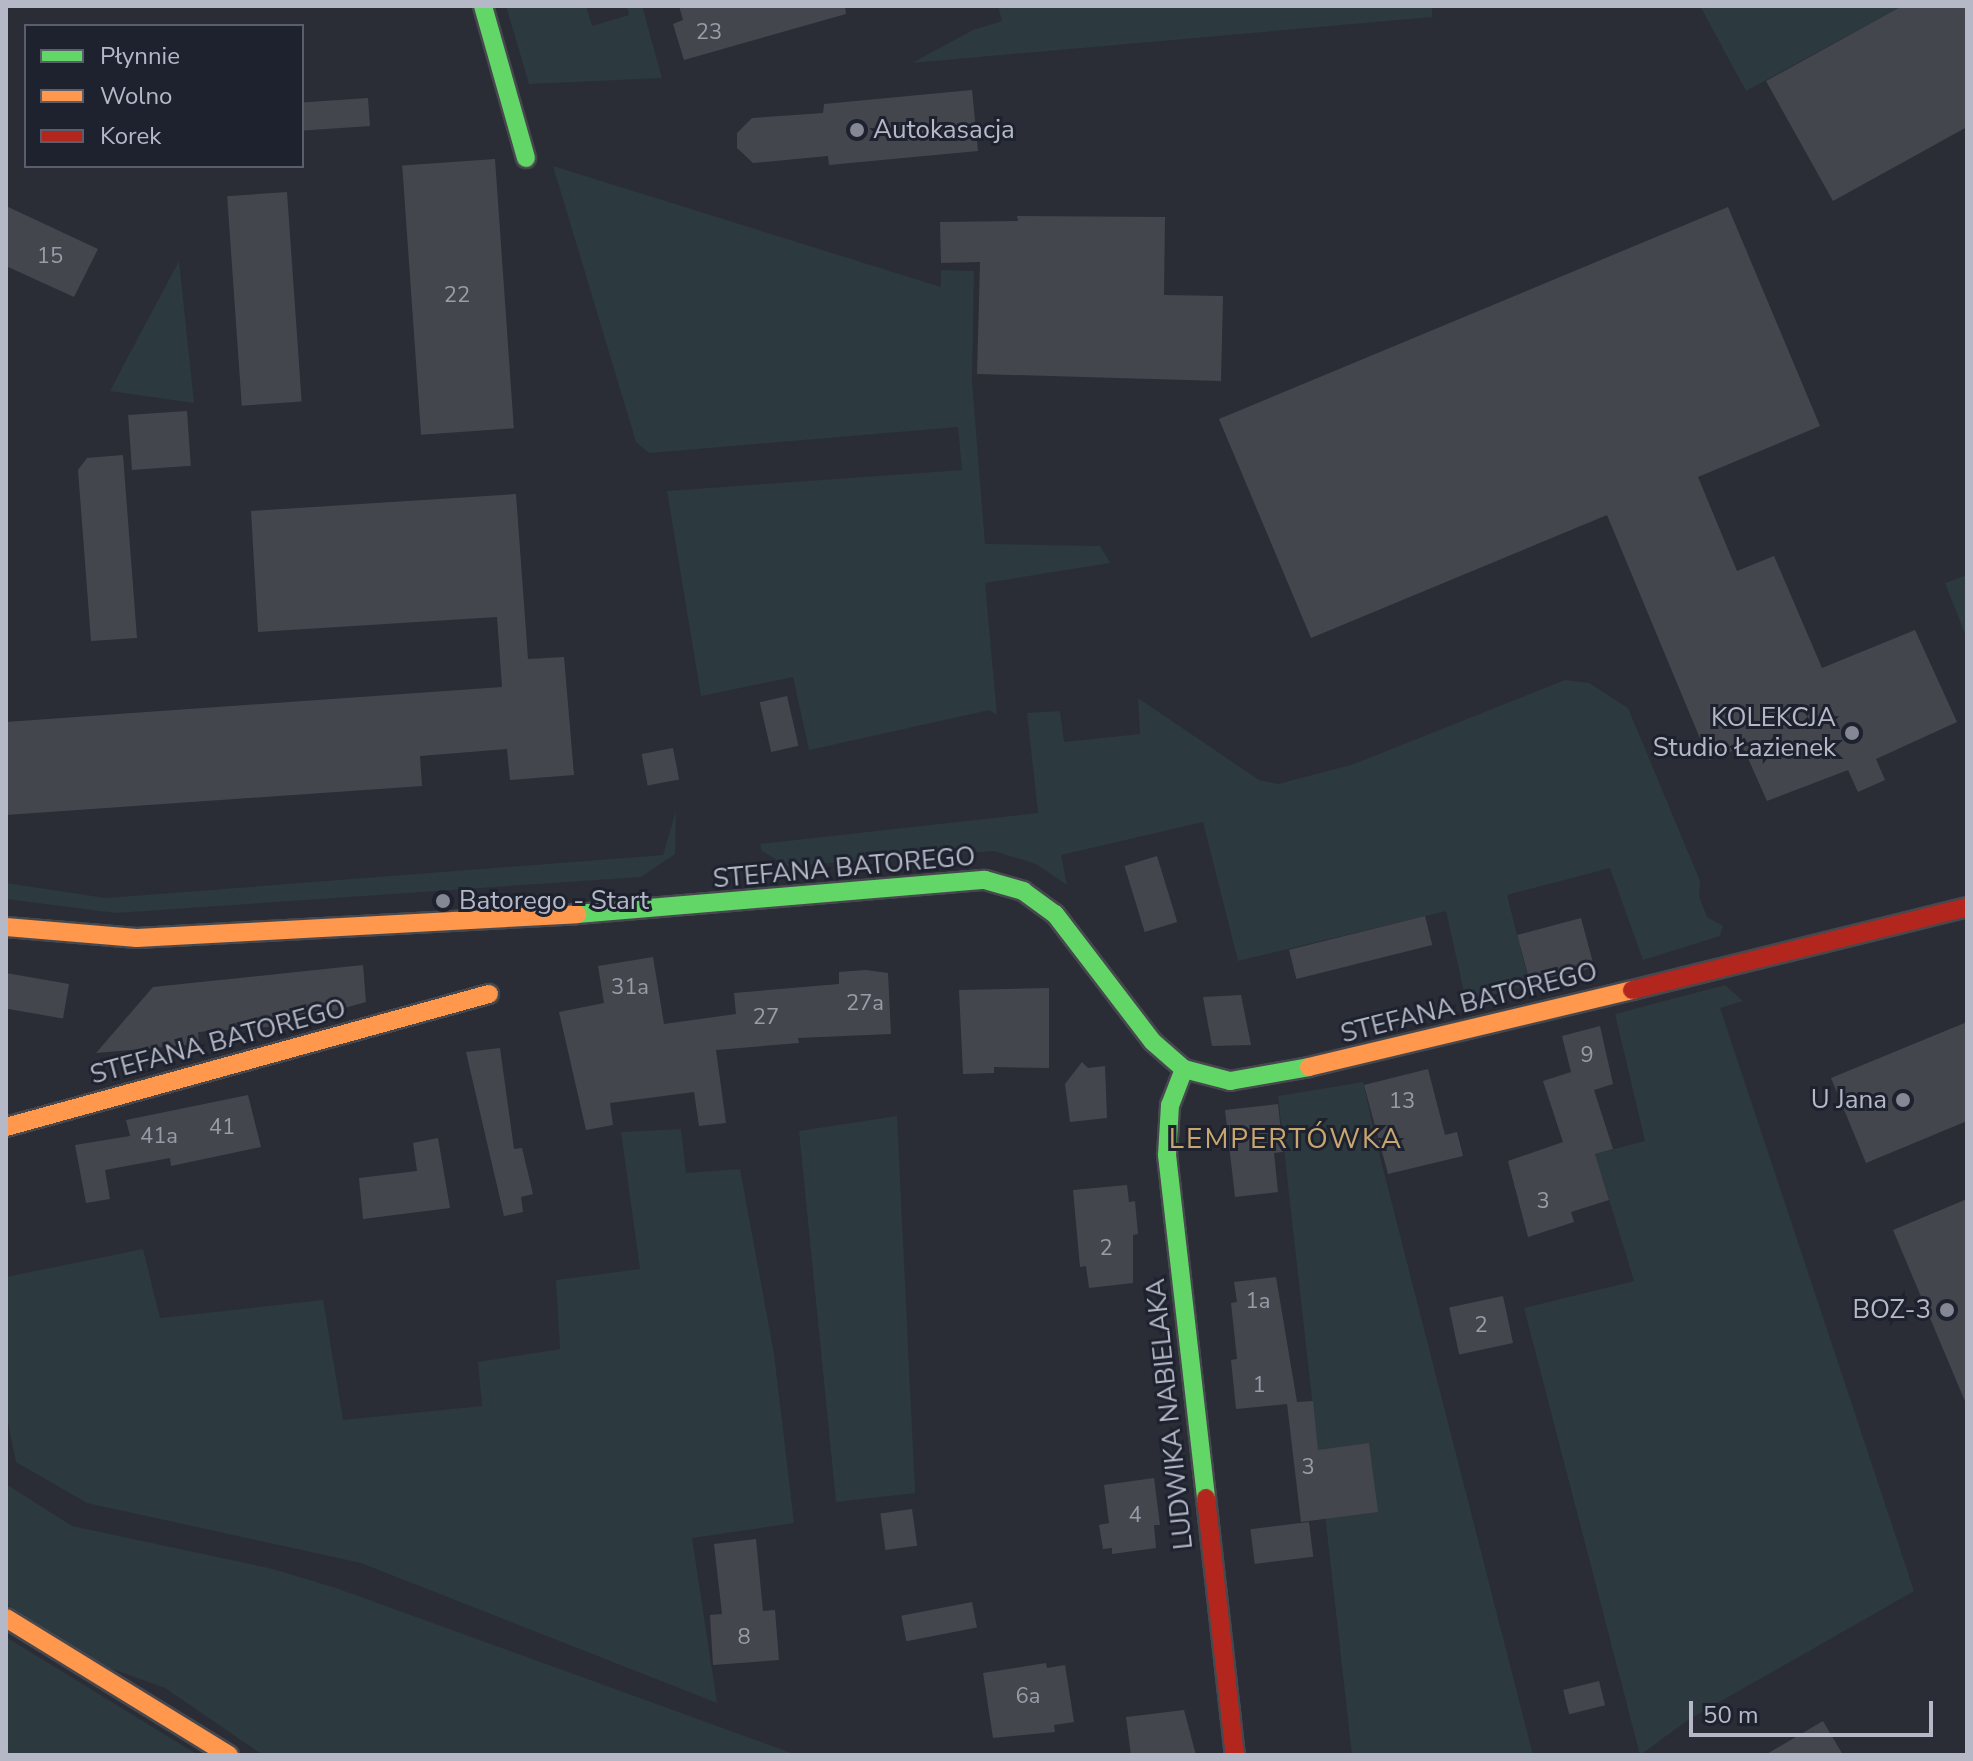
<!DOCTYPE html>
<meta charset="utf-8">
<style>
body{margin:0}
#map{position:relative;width:1973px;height:1761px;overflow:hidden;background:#2a2d36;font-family:"Nunito Sans",sans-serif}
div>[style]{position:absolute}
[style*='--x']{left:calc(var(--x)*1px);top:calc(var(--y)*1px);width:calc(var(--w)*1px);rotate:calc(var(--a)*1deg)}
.green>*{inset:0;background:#2c393e}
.building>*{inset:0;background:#44464e;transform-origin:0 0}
.roads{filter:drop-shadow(2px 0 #46484e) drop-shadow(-2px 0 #46484e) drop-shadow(0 2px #46484e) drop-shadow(0 -2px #46484e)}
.fast>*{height:18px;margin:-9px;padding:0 9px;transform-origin:9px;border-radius:9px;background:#63d668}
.slow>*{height:18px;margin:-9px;padding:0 9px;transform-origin:9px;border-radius:9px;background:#ff974d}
.jam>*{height:18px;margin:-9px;padding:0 9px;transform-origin:9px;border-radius:9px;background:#b3261e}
.dots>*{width:22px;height:22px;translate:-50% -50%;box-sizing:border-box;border:4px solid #1e222f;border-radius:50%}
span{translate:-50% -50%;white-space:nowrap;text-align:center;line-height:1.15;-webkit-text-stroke:6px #1e222f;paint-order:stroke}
.number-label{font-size:22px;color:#999ca8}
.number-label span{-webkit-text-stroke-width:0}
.poi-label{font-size:26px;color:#b5b8c6}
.left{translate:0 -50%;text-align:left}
.right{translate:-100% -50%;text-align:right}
.street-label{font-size:26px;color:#b5b8c6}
.neighbourhood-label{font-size:28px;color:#c9a66d;letter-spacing:2px}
.frame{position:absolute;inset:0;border:8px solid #b5b8c6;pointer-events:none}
.legend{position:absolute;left:24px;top:24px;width:280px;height:144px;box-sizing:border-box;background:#1e222f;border:2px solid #5a5e6b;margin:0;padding:10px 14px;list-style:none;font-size:24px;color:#b5b8c6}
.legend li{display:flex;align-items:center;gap:16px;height:40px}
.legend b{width:40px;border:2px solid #5a5e6b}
.scale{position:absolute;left:1689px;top:1701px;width:244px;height:36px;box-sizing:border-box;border:4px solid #b5b8c6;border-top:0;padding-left:10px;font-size:24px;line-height:28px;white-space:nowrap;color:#b5b8c6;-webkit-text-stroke:6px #1e222f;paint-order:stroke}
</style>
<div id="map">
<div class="green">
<div style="clip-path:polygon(506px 6px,586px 6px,592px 26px,629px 15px,627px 6px,642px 6px,662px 78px,529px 84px)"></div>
<div style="clip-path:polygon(998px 6px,1432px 6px,1432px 17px,912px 63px,973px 30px,1002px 21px)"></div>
<div style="clip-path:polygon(1700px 6px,1902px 6px,1746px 91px)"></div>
<div style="clip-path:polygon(553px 166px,941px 287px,941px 270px,974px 271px,972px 382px,985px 544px,1100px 546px,1110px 563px,985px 583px,997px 715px,989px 710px,809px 750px,793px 677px,701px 696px,667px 491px,962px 470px,958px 427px,649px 453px,636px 442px)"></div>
<div style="clip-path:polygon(179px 261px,194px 403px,110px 391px,131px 351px)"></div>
<div style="clip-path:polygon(1967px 575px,1967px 639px,1945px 583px)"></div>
<div style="clip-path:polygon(1565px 680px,1589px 683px,1628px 708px,1700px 881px,1699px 896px,1707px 917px,1723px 926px,1720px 936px,1643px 960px,1610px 868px,1507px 895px,1530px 986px,1466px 1001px,1446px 911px,1238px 961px,1203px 822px,1061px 855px,1067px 885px,1036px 864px,994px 851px,787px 866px,762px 851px,760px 844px,1038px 813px,1027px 713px,1060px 711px,1064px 742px,1140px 734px,1138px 698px,1259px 780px,1278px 784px,1354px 764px)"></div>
<div style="clip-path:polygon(676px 811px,675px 854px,641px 877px,116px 913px,6px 899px,6px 883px,106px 898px,663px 855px)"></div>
<div style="clip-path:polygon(1725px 985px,1743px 1001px,1720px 1008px,1914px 1591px,1688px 1720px,1640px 1755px,1524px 1308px,1634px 1281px,1595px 1154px,1645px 1141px,1615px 1014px)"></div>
<div style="clip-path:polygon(1363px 1082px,1380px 1157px,1533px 1755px,1352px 1755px,1278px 1096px)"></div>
<div style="clip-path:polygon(897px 1116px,915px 1493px,836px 1502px,799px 1131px)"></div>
<div style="clip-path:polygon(681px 1129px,686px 1173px,740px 1169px,774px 1354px,794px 1523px,692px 1538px,717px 1703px,361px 1563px,87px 1503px,16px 1462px,6px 1413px,6px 1277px,143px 1249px,160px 1318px,323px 1300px,343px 1420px,482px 1406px,478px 1362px,560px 1349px,556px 1280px,640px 1269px,621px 1132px)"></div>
<div style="clip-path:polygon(6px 1484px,72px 1526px,273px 1569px,336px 1588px,797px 1755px,263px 1755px,165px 1688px,107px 1667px,6px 1604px)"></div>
<div style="clip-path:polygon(6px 1637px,198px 1755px,6px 1755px)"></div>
</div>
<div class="building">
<div style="clip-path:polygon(679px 6px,845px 6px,846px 14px,684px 60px,673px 24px,683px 20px)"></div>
<div style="clip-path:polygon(1902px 6px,1967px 6px,1967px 127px,1833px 201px,1766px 81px)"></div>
<div style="clip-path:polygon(972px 90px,978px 151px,829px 165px,828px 156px,753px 163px,737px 148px,737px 133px,752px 118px,823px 113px,824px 104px)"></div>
<div style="left:368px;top:98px;width:28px;height:66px;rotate:86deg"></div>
<div style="left:495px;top:159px;width:270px;height:93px;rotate:86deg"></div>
<div style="left:287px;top:192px;width:210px;height:60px;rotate:86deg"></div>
<div style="clip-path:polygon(6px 206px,98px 249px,74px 297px,6px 266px)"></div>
<div style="clip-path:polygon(1728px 207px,1820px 426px,1698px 477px,1737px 571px,1774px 556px,1822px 668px,1915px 630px,1957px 722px,1876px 759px,1885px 780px,1858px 792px,1848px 770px,1767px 801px,1743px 747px,1709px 760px,1607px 515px,1311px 638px,1219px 419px)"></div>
<div style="clip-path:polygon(1017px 216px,1165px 217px,1164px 295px,1223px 296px,1221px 381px,977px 374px,980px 262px,941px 263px,940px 222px,1018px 221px)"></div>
<div style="left:187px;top:411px;width:55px;height:59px;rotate:86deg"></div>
<div style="clip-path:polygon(123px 455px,137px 638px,91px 641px,78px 470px,87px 458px)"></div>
<div style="clip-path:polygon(516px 494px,528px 659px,564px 657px,574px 775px,510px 780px,507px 749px,420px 756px,422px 786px,6px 815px,6px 722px,502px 687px,497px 617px,258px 632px,251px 511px)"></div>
<div style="left:787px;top:696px;width:51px;height:28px;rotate:77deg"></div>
<div style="left:673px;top:748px;width:32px;height:32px;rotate:79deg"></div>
<div style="left:1157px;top:856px;width:69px;height:34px;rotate:73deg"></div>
<div style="left:1425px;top:916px;width:30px;height:140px;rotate:76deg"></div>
<div style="left:1581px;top:918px;width:51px;height:66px;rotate:75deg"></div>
<div style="clip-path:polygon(653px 957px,664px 1024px,736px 1014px,734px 993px,839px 984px,839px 972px,866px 970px,888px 973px,891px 1034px,798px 1038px,799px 1043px,716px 1050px,726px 1123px,699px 1126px,694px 1092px,610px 1103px,613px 1125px,586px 1130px,559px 1012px,604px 1003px,598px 966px)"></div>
<div style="clip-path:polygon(363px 965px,366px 1002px,280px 1026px,198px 1032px,199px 1044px,96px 1053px,153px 987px)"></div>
<div style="left:6px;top:973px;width:64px;height:35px;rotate:10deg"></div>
<div style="clip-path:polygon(1049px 988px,1049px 1068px,994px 1067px,994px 1073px,963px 1074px,959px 990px)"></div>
<div style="clip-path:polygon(1241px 995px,1251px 1045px,1212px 1046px,1203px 997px)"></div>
<div style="clip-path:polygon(1967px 1022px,1967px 1121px,1866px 1163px,1831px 1078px)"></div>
<div style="clip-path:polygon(1600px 1026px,1613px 1084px,1594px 1090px,1613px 1149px,1595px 1154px,1609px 1200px,1571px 1212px,1574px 1222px,1528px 1237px,1508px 1161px,1563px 1142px,1543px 1081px,1571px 1072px,1562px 1036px)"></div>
<div style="clip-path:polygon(500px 1048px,514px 1149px,522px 1148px,533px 1194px,521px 1197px,523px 1212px,504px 1216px,466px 1052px)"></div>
<div style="clip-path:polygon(1082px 1062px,1088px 1068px,1105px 1066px,1107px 1118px,1070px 1122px,1065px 1084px)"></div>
<div style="clip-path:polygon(1428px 1069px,1445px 1135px,1457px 1132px,1463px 1156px,1388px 1174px,1364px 1085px)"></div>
<div style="clip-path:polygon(248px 1095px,261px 1147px,171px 1166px,170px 1158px,105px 1170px,110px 1199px,86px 1203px,75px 1145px,130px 1136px,126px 1120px)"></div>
<div style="clip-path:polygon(1278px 1104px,1283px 1152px,1274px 1153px,1278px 1192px,1235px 1197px,1225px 1110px)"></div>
<div style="clip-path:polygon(438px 1138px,450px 1208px,363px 1219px,359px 1178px,417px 1171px,413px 1143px)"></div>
<div style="clip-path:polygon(1127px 1185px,1129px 1202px,1135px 1201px,1138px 1234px,1133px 1235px,1133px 1283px,1089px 1288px,1086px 1266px,1080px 1267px,1073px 1190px)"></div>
<div style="clip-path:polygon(1967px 1199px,1967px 1406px,1893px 1230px)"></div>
<div style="clip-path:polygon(1276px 1277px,1297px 1402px,1313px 1401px,1318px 1450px,1369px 1443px,1378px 1512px,1301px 1522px,1287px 1404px,1236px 1409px,1231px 1360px,1237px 1359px,1231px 1303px,1237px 1302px,1234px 1282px)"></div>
<div style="left:1503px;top:1296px;width:48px;height:55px;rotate:78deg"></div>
<div style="clip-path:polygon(1154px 1478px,1160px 1525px,1154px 1525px,1156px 1548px,1112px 1554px,1112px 1548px,1103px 1549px,1099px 1525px,1109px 1523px,1104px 1485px)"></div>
<div style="left:912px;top:1509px;width:37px;height:32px;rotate:82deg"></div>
<div style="left:1309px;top:1522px;width:35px;height:59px;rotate:83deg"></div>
<div style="clip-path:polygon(756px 1539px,763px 1611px,775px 1610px,779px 1660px,713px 1665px,710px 1615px,722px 1614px,714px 1544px)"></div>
<div style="left:972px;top:1602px;width:26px;height:72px;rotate:79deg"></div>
<div style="clip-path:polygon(1046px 1663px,1047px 1668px,1065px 1665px,1074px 1722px,1054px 1725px,1055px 1732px,993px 1738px,983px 1673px)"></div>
<div style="left:1599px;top:1681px;width:25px;height:37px;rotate:76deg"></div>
<div style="clip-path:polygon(1184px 1710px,1196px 1755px,1131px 1755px,1126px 1717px)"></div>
<div style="clip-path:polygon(1823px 1721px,1843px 1755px,1765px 1755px)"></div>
</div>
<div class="roads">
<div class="fast">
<div style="--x:483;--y:6;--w:158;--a:74.2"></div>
<div style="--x:577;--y:914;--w:409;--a:-4.8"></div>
<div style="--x:985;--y:880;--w:40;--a:16"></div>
<div style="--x:1023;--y:891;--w:39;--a:36"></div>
<div style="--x:1055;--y:914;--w:161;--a:52.6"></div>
<div style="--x:1153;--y:1042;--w:41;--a:41.1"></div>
<div style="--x:1184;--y:1069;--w:48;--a:14.6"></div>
<div style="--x:1230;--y:1081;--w:80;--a:-10"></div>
<div style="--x:1184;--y:1069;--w:39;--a:111"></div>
<div style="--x:1170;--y:1105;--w:50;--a:93.4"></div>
<div style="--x:1167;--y:1155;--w:345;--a:83.5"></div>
</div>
<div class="slow">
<div style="--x:6;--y:927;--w:131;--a:4.8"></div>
<div style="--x:137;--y:938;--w:441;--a:-3.1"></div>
<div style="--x:1309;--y:1067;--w:332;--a:-13.4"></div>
<div style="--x:6;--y:1127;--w:501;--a:-15.4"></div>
<div style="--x:6;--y:1618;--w:262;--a:31.6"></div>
</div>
<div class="jam">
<div style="--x:1632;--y:990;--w:345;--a:-13.9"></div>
<div style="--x:1206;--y:1498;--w:259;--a:83.6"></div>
</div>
</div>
<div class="dots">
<div style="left:857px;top:130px;background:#848794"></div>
<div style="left:1852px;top:733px;background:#848794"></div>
<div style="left:443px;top:901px;background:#848794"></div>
<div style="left:1903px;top:1100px;background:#848794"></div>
<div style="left:1947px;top:1310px;background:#848794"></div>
</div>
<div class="number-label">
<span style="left:709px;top:33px">23</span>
<span style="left:50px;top:257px">15</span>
<span style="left:457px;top:296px">22</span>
<span style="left:630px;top:988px">31a</span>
<span style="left:865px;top:1004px">27a</span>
<span style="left:766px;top:1018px">27</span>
<span style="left:1587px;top:1056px">9</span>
<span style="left:1402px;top:1102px">13</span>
<span style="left:222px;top:1128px">41</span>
<span style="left:159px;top:1137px">41a</span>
<span style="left:1543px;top:1202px">3</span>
<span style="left:1106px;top:1249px">2</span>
<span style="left:1258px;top:1302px">1a</span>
<span style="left:1481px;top:1326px">2</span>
<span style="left:1259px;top:1386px">1</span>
<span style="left:1308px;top:1468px">3</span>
<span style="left:1135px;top:1516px">4</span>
<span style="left:744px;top:1638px">8</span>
<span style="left:1028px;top:1697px">6a</span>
</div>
<div class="poi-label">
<span class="left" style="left:873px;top:130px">Autokasacja</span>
<span class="right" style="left:1836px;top:733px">KOLEKCJA<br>Studio Łazienek</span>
<span class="left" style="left:459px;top:901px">Batorego - Start</span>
<span class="right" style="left:1887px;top:1100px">U Jana</span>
<span class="right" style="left:1931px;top:1310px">BOZ-3</span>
</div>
<div class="street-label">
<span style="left:844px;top:868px;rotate:-5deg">STEFANA BATOREGO</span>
<span style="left:1469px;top:1003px;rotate:-14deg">STEFANA BATOREGO</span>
<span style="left:218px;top:1042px;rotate:-15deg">STEFANA BATOREGO</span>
<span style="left:1170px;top:1414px;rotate:-96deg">LUDWIKA NABIELAKA</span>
</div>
<div class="neighbourhood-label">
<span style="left:1286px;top:1139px">LEMPERTÓWKA</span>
</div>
<div class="frame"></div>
<ul class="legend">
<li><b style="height:10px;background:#63d668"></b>Płynnie</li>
<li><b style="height:10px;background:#ff974d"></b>Wolno</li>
<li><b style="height:10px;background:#b3261e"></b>Korek</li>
</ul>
<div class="scale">50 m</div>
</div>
